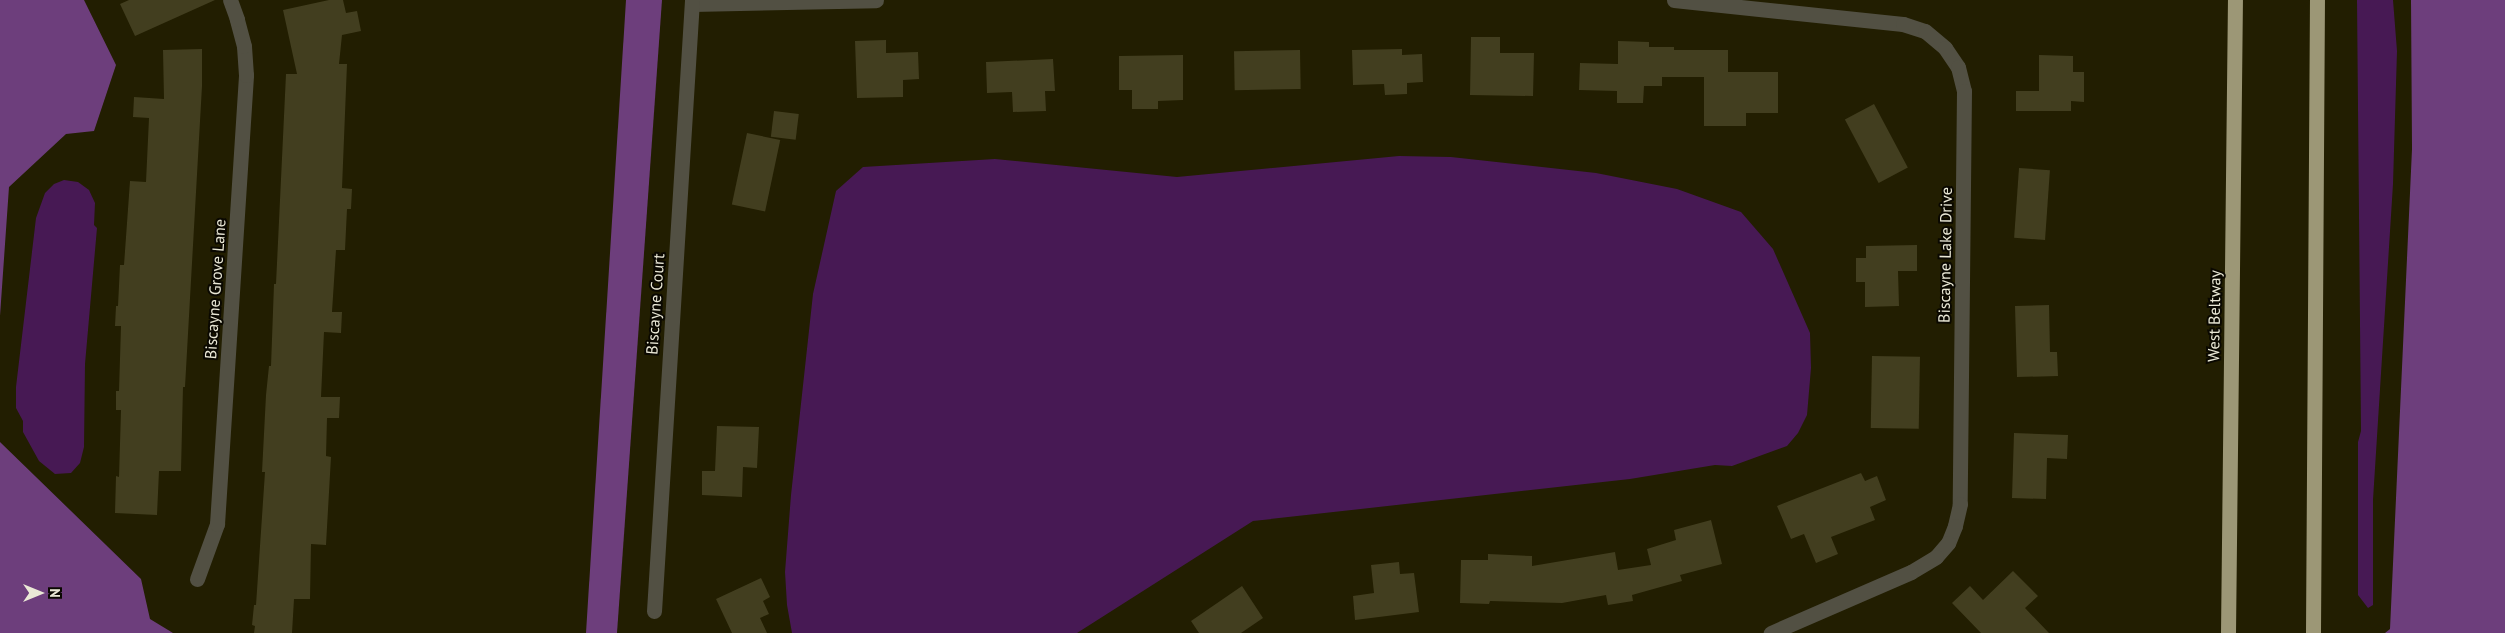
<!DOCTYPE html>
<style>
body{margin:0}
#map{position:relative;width:2505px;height:633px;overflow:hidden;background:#221e01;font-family:"PT Sans",sans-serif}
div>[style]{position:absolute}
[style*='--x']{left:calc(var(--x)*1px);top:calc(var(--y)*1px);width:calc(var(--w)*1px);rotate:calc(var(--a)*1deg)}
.forest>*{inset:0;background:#6d3e7c}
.water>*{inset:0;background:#471954}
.building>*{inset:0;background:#423e1f;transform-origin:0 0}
.street>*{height:15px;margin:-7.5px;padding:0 7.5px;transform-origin:7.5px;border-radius:7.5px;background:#525043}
.highway>*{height:15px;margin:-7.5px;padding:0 7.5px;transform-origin:7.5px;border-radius:7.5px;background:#9c9776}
span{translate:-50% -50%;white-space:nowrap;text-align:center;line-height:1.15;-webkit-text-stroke:4px #0a0801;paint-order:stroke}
.street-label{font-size:16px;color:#eae8d6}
.north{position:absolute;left:15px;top:568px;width:50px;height:50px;-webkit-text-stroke:4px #0a0801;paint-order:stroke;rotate:90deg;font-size:14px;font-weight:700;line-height:20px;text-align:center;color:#eae8d6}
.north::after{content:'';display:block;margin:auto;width:18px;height:22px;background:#eae8d6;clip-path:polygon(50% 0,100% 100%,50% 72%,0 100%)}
</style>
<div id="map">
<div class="forest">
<div style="clip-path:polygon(0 0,84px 0,116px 65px,94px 131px,66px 134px,9px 187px,0 316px)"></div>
<div style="clip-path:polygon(626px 0,662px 0,617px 633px,586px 633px)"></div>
<div style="clip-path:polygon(2411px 0,2505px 0,2505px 633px,2385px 633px,2390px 629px,2412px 149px)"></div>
<div style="clip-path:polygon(0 442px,141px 579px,150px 619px,173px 633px,0 633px)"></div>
</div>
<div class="water">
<div style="clip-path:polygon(2357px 0,2393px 0,2397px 51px,2393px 184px,2373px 500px,2373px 605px,2368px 608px,2358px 595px,2358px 442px,2361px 431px)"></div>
<div style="clip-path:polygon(1399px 156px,1451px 157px,1596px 173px,1677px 189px,1741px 212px,1773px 249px,1810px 333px,1811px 368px,1807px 415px,1798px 433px,1787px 446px,1732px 466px,1715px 465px,1630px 479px,1253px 521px,1077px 633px,792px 633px,787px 605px,785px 572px,791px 495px,813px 294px,836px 191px,863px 167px,995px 159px,1177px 177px)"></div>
<div style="clip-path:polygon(64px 180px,78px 182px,89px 190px,95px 203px,94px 225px,97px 228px,85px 364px,84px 447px,80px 463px,71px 473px,55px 474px,39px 461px,23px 432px,23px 421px,16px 408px,16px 387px,36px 218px,45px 193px,54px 184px)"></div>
</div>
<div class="building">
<div style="clip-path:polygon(129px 0,215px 0,135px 36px,120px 4px)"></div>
<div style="clip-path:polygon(329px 0,343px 0,346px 13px,357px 11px,361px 31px,342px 35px,339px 64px,347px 64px,342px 188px,352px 189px,351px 209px,347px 209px,345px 250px,336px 250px,332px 312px,342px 312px,341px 333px,324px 332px,321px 397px,340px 397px,339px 418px,327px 418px,326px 456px,331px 457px,326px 545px,311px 544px,310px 599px,294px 599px,292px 633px,254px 633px,255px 626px,252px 625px,254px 605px,256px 605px,265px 472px,262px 472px,266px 395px,269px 366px,271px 366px,274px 284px,276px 284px,286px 74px,297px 74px,283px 10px)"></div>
<div style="clip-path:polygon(1471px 37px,1500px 37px,1500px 53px,1534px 53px,1533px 96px,1470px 95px)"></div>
<div style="clip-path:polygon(886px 40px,886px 53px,918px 52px,919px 79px,903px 80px,903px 97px,857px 98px,855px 41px)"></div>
<div style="clip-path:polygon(1618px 41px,1649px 42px,1649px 47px,1674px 47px,1674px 50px,1728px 50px,1728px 72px,1778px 72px,1778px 113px,1746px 113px,1746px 126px,1704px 126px,1704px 77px,1662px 77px,1662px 86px,1644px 86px,1643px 103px,1617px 103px,1617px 91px,1579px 90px,1580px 63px,1618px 64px)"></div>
<div style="clip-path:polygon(202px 49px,202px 86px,185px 387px,183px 387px,181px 471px,159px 471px,157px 515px,115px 513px,116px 476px,119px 477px,121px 410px,116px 410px,116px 391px,119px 391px,121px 326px,115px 326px,116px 306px,118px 306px,120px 265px,124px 265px,130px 181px,146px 182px,149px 118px,133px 117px,134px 97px,164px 99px,163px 50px)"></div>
<div style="clip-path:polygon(1402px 49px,1402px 55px,1422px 54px,1423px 82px,1407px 83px,1407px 94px,1385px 95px,1384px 84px,1353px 85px,1352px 50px)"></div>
<div style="left:1300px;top:50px;width:39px;height:66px;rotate:89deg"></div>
<div style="clip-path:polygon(1183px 55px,1183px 100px,1158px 101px,1158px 109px,1132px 109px,1132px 90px,1119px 90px,1119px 56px)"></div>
<div style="clip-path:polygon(2039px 55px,2073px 56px,2073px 72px,2084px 72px,2084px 102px,2071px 101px,2071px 111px,2016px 111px,2016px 91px,2039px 91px)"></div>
<div style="clip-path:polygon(1053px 59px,1055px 91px,1045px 91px,1046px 111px,1013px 112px,1012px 92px,987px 93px,986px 62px)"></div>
<div style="left:1874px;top:104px;width:72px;height:33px;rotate:62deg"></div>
<div style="left:774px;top:111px;width:25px;height:26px;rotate:7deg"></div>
<div style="left:747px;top:133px;width:34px;height:73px;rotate:12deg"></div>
<div style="left:2019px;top:168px;width:31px;height:70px;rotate:4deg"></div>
<div style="clip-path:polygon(1917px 245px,1917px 271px,1898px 271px,1899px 306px,1865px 307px,1865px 282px,1856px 282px,1856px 258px,1866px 258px,1866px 246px)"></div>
<div style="clip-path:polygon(2049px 305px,2050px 352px,2057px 352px,2058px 376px,2017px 377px,2015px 306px)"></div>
<div style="left:1872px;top:356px;width:48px;height:72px;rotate:1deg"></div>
<div style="clip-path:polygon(717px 426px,759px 427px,757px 468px,743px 467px,742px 497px,702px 495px,702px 471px,715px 471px)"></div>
<div style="clip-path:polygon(2014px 433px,2068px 435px,2067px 459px,2047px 458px,2046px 499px,2012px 498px)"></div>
<div style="clip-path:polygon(1861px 473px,1865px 481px,1877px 476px,1886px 500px,1870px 507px,1875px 520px,1831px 537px,1838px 554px,1816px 563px,1804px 534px,1791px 539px,1777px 506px)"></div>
<div style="clip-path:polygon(1711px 520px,1722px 564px,1680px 575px,1682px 581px,1632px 595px,1633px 601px,1608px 605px,1606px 595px,1562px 603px,1490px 601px,1489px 604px,1460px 603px,1461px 560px,1488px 560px,1488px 554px,1532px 556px,1532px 566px,1615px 552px,1618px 570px,1651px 565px,1647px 549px,1676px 540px,1674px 530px)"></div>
<div style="clip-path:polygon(1399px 562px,1400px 574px,1414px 573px,1419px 612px,1355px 620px,1353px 596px,1374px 593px,1371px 565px)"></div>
<div style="clip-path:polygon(2013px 571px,2038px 596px,2025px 608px,2049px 633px,1981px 633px,1952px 603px,1970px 586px,1983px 600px)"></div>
<div style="clip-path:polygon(761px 578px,770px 597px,763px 601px,769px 614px,760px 618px,767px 633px,732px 633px,716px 599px)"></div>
<div style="clip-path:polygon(1242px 586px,1263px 618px,1241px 633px,1199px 633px,1191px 621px)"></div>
</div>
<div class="street">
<div style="--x:1674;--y:0;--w:230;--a:6"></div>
<div style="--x:1903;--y:24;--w:23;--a:18"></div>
<div style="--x:1925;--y:31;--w:26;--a:40"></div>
<div style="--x:1945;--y:48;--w:23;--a:56"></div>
<div style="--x:1958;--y:67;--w:25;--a:76"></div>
<div style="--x:1964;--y:91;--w:413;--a:90.6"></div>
<div style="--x:1960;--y:504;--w:23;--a:103"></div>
<div style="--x:1955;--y:526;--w:18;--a:112"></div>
<div style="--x:1948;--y:543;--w:18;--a:131"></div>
<div style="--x:1936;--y:557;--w:29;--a:149"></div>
<div style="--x:1911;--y:572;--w:153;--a:156.5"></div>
<div style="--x:692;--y:4;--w:184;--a:-1.2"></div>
<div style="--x:197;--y:579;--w:59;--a:-70"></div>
<div style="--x:217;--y:524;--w:450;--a:-86.3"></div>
<div style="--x:246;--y:75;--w:29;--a:-94"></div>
<div style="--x:244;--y:46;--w:28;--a:-105"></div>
<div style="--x:237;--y:19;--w:20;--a:-110"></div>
<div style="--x:654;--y:611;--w:612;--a:-86.44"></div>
</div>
<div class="highway">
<div style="--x:2228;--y:633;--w:633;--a:-89.37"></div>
<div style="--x:2313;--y:633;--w:633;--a:-89.64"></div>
</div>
<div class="street-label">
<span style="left:1945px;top:255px;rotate:-89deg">Biscayne Lake Drive</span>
<span style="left:215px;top:289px;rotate:-86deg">Biscayne Grove Lane</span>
<span style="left:655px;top:304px;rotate:-86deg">Biscayne Court</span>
<span style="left:2214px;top:316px;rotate:-89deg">West Beltway</span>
</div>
<div class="north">N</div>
</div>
